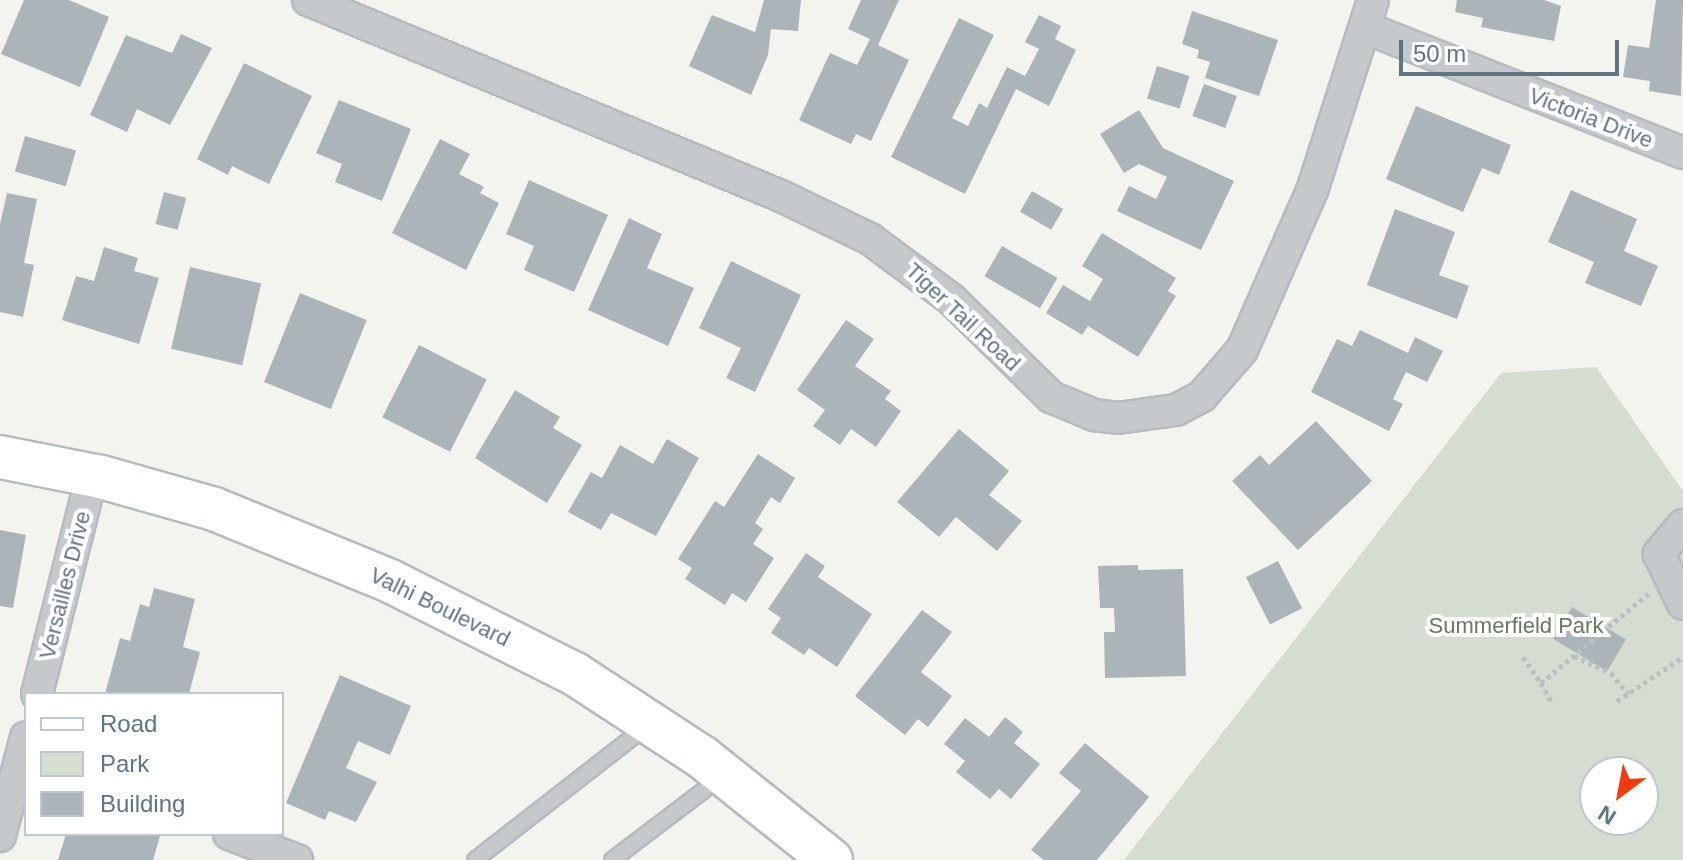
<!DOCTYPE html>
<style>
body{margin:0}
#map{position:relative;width:1683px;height:860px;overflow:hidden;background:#f4f4ef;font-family:Arial,sans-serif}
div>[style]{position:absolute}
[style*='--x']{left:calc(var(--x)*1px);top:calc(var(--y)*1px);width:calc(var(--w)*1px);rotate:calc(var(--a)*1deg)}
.green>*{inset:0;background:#d5dcd0}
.building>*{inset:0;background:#abb4b9;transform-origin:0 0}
.path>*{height:5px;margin-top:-2.5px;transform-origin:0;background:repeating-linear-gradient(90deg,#bcbfc1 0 4px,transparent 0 8px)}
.roads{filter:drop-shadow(2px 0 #b5bbbf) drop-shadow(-2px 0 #b5bbbf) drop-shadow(0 2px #b5bbbf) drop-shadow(0 -2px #b5bbbf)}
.lane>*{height:14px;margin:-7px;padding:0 7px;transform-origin:7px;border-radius:7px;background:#c6c9cc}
.street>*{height:30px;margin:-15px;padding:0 15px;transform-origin:15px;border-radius:15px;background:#c6c9cc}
.secondary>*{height:42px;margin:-21px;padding:0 21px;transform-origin:21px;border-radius:21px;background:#fff}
span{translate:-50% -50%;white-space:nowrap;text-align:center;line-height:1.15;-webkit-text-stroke:8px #fff;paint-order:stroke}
.street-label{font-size:22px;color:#607584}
.park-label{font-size:22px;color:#667a5f}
.legend{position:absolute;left:24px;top:692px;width:260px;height:144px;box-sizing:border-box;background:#fff;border:2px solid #bfc8ce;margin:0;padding:10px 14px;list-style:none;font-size:24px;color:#607584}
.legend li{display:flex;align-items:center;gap:16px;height:40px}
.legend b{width:40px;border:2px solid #bfc8ce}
.north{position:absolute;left:1579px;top:756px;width:80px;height:80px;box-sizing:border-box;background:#fff;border:2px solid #bfc8ce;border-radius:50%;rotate:212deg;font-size:22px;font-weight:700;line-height:32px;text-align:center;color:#607584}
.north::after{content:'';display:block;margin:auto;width:28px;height:36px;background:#f53a0e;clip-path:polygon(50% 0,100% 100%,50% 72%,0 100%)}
.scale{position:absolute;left:1399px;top:40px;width:220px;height:36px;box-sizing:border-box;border:4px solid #607584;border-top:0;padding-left:10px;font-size:24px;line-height:28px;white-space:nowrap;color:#607584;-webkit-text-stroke:6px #fff;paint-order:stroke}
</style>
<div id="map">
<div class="green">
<div style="clip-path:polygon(evenodd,1596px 367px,1683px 491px,1683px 860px,1124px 860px,1501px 373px,1596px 367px,1595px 772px,1643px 772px,1643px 820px,1595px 820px,1595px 772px)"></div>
</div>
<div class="building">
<div style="clip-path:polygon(24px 0,69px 0,109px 17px,80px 87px,1px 54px)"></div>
<div style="clip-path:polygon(764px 0,801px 0,798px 31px,771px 29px,768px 55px,751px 95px,689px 66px,712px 15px,755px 32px)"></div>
<div style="clip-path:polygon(861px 0,899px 0,878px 45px,909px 60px,871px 141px,856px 134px,851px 144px,799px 120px,830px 53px,857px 65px,870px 39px,848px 29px)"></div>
<div style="clip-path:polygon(1457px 0,1544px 0,1561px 6px,1554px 41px,1481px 27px,1483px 18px,1455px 12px)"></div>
<div style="clip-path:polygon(1656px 0,1683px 0,1681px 96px,1649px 91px,1650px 81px,1623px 77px,1628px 45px,1649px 48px)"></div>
<div style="clip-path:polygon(1192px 11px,1278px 40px,1259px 96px,1205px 78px,1210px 62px,1197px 58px,1199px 50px,1182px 44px)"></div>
<div style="clip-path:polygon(1039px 15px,1061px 26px,1055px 39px,1076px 50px,1049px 106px,1016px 89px,965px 194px,891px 157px,959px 18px,994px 35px,952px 118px,968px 126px,979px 103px,987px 108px,1007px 67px,1025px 76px,1039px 49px,1025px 42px)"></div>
<div style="clip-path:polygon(181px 34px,212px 48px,170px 125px,137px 109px,127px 132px,90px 115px,126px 35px,172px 53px)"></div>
<div style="clip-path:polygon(244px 63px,312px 96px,269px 184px,232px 166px,228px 175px,197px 159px)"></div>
<div style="left:1157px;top:66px;width:34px;height:34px;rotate:17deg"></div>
<div style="left:1204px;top:84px;width:35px;height:34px;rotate:20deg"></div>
<div style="clip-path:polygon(339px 100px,411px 129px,382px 201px,335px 182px,342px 164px,316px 153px)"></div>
<div style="clip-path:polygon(1416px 106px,1511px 145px,1499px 175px,1482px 168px,1463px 212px,1386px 179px)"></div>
<div style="clip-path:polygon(1139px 110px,1163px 148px,1234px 181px,1201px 250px,1117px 211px,1129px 186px,1156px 199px,1167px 177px,1139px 164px,1124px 173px,1100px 134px)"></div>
<div style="left:25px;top:136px;width:53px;height:37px;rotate:16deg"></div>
<div style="clip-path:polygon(440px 139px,470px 154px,459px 174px,484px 187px,480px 193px,499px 203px,466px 270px,392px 233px)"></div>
<div style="clip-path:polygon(529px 180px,608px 215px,574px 292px,524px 270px,534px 246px,506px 234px)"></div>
<div style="clip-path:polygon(1571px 190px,1637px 219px,1624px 251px,1658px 266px,1641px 306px,1585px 283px,1594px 262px,1548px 242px)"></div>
<div style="left:1032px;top:191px;width:36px;height:24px;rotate:30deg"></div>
<div style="left:164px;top:192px;width:23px;height:33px;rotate:15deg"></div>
<div style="clip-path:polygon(7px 193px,37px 199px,24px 263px,34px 265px,23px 317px,0 312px,0 224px)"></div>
<div style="clip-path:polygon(1395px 209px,1455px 232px,1439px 275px,1469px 286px,1457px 319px,1367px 285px)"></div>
<div style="clip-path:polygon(629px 218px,662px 234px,647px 268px,694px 288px,668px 346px,588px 310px)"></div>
<div style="clip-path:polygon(1102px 233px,1176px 278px,1168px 291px,1176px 296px,1138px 357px,1088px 326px,1082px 335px,1046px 313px,1063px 285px,1090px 301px,1103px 279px,1082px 266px)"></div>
<div style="left:1002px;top:246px;width:64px;height:35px;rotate:30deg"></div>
<div style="clip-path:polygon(104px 247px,138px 258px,134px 271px,159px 278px,139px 344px,62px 320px,76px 276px,94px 281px)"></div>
<div style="clip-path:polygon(731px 261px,801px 295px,755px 392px,726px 378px,741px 348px,699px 328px)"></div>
<div style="left:190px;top:267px;width:73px;height:84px;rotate:13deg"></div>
<div style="left:300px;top:293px;width:72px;height:96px;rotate:22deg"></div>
<div style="clip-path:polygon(846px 320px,874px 339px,855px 366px,891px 391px,885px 399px,901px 411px,876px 447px,851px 429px,840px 445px,813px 426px,825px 410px,797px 390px)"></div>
<div style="clip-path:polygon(1360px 330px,1408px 353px,1415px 337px,1443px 351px,1427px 382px,1406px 372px,1393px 399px,1403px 404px,1389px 431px,1311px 392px,1337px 339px,1352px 346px)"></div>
<div style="left:419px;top:345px;width:76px;height:81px;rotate:27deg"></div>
<div style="clip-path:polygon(515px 390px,560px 417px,553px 428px,582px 445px,547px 503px,475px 458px)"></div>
<div style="clip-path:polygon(1316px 421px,1372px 481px,1298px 550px,1232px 481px,1260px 455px,1269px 465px)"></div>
<div style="clip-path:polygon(959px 429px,1009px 471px,989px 495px,1022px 521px,997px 551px,956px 517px,939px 537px,897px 502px)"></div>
<div style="clip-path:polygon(667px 439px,699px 458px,656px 536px,611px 513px,601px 530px,568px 512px,591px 472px,602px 478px,620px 445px,653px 464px)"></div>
<div style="clip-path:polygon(758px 454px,795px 478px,780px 503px,771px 497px,755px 523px,763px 529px,753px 544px,774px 558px,746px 602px,732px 593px,725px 605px,685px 579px,692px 568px,678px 559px,715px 501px,724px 507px)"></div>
<div style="clip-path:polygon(0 530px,26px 535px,13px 608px,0 606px)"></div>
<div style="clip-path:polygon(806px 553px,825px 566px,818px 577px,872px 614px,837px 667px,809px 648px,804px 655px,771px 633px,781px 618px,768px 609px)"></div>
<div style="left:1278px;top:561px;width:53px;height:36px;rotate:63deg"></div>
<div style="clip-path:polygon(1138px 565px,1138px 570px,1183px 569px,1186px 676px,1105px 678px,1104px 632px,1115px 632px,1114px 608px,1100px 608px,1098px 566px)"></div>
<div style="clip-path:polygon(154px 588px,195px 599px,183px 647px,200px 652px,189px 694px,105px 694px,120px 638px,130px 641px,140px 604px,149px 607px)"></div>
<div style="left:1572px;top:607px;width:63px;height:37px;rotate:31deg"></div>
<div style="clip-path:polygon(922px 610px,952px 632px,921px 672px,952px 696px,928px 727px,918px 719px,905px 735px,855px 696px)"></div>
<div style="clip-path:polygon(340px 675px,411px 706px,390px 755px,358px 741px,346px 768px,377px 782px,356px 822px,329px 811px,325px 820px,286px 803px)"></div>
<div style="clip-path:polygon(1005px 717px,1023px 732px,1014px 743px,1040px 764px,1011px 799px,999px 789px,990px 799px,956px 772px,965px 761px,944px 744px,965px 718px,989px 737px)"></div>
<div style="clip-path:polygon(1085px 743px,1149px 797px,1097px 860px,1044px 860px,1031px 850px,1081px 791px,1059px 773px)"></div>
<div style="clip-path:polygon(66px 834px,152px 834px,160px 836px,153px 860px,58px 860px)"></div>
</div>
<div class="path">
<div style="--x:1574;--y:656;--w:41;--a:24.7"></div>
<div style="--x:1611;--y:673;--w:27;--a:51"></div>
<div style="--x:1523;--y:657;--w:32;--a:55"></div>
<div style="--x:1541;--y:683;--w:141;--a:-39.8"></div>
<div style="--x:1541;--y:683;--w:21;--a:61"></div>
<div style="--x:1617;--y:701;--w:79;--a:-33.7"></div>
</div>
<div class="roads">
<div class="lane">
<div style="--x:475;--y:860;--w:218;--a:-37.9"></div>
<div style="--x:612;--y:860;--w:136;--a:-37.2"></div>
</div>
<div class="street">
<div style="--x:308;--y:0;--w:512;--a:22.51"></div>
<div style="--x:781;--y:196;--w:99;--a:25.8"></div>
<div style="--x:870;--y:239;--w:102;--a:36.6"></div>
<div style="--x:952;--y:300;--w:139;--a:44.4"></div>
<div style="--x:1051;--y:397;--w:47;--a:22.7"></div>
<div style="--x:1094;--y:415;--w:24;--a:7"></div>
<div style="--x:1118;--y:418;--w:59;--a:-7.9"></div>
<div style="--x:1176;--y:410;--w:30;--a:-28"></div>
<div style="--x:1202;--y:396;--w:61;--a:-49"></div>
<div style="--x:1242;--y:350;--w:177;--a:-66.3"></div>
<div style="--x:1313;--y:188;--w:197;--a:-72.3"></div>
<div style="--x:1366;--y:28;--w:341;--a:21.5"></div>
<div style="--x:1683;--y:525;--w:38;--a:130"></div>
<div style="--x:1659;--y:554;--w:55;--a:64.4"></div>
<div style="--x:37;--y:694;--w:226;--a:-75.9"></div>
<div style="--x:229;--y:834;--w:73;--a:20.9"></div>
<div style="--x:0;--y:836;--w:102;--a:-75.3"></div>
</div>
<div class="secondary">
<div style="--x:0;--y:457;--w:103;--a:11.2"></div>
<div style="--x:101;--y:477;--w:117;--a:15.8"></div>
<div style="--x:214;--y:509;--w:190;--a:22.2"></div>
<div style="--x:390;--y:581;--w:207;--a:26.7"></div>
<div style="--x:575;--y:674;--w:152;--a:33.2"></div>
<div style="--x:702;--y:757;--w:165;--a:38.6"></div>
</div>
</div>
<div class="street-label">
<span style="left:1591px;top:118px;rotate:21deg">Victoria Drive</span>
<span style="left:963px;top:317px;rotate:43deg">Tiger Tail Road</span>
<span style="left:65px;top:585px;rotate:-76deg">Versailles Drive</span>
<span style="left:440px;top:607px;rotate:26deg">Valhi Boulevard</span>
</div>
<div class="park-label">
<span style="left:1516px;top:626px">Summerfield Park</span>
</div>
<ul class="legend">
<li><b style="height:10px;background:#fff"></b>Road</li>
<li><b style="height:22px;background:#d5dcd0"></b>Park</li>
<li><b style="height:22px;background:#abb4b9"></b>Building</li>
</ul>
<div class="north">N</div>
<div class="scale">50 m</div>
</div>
